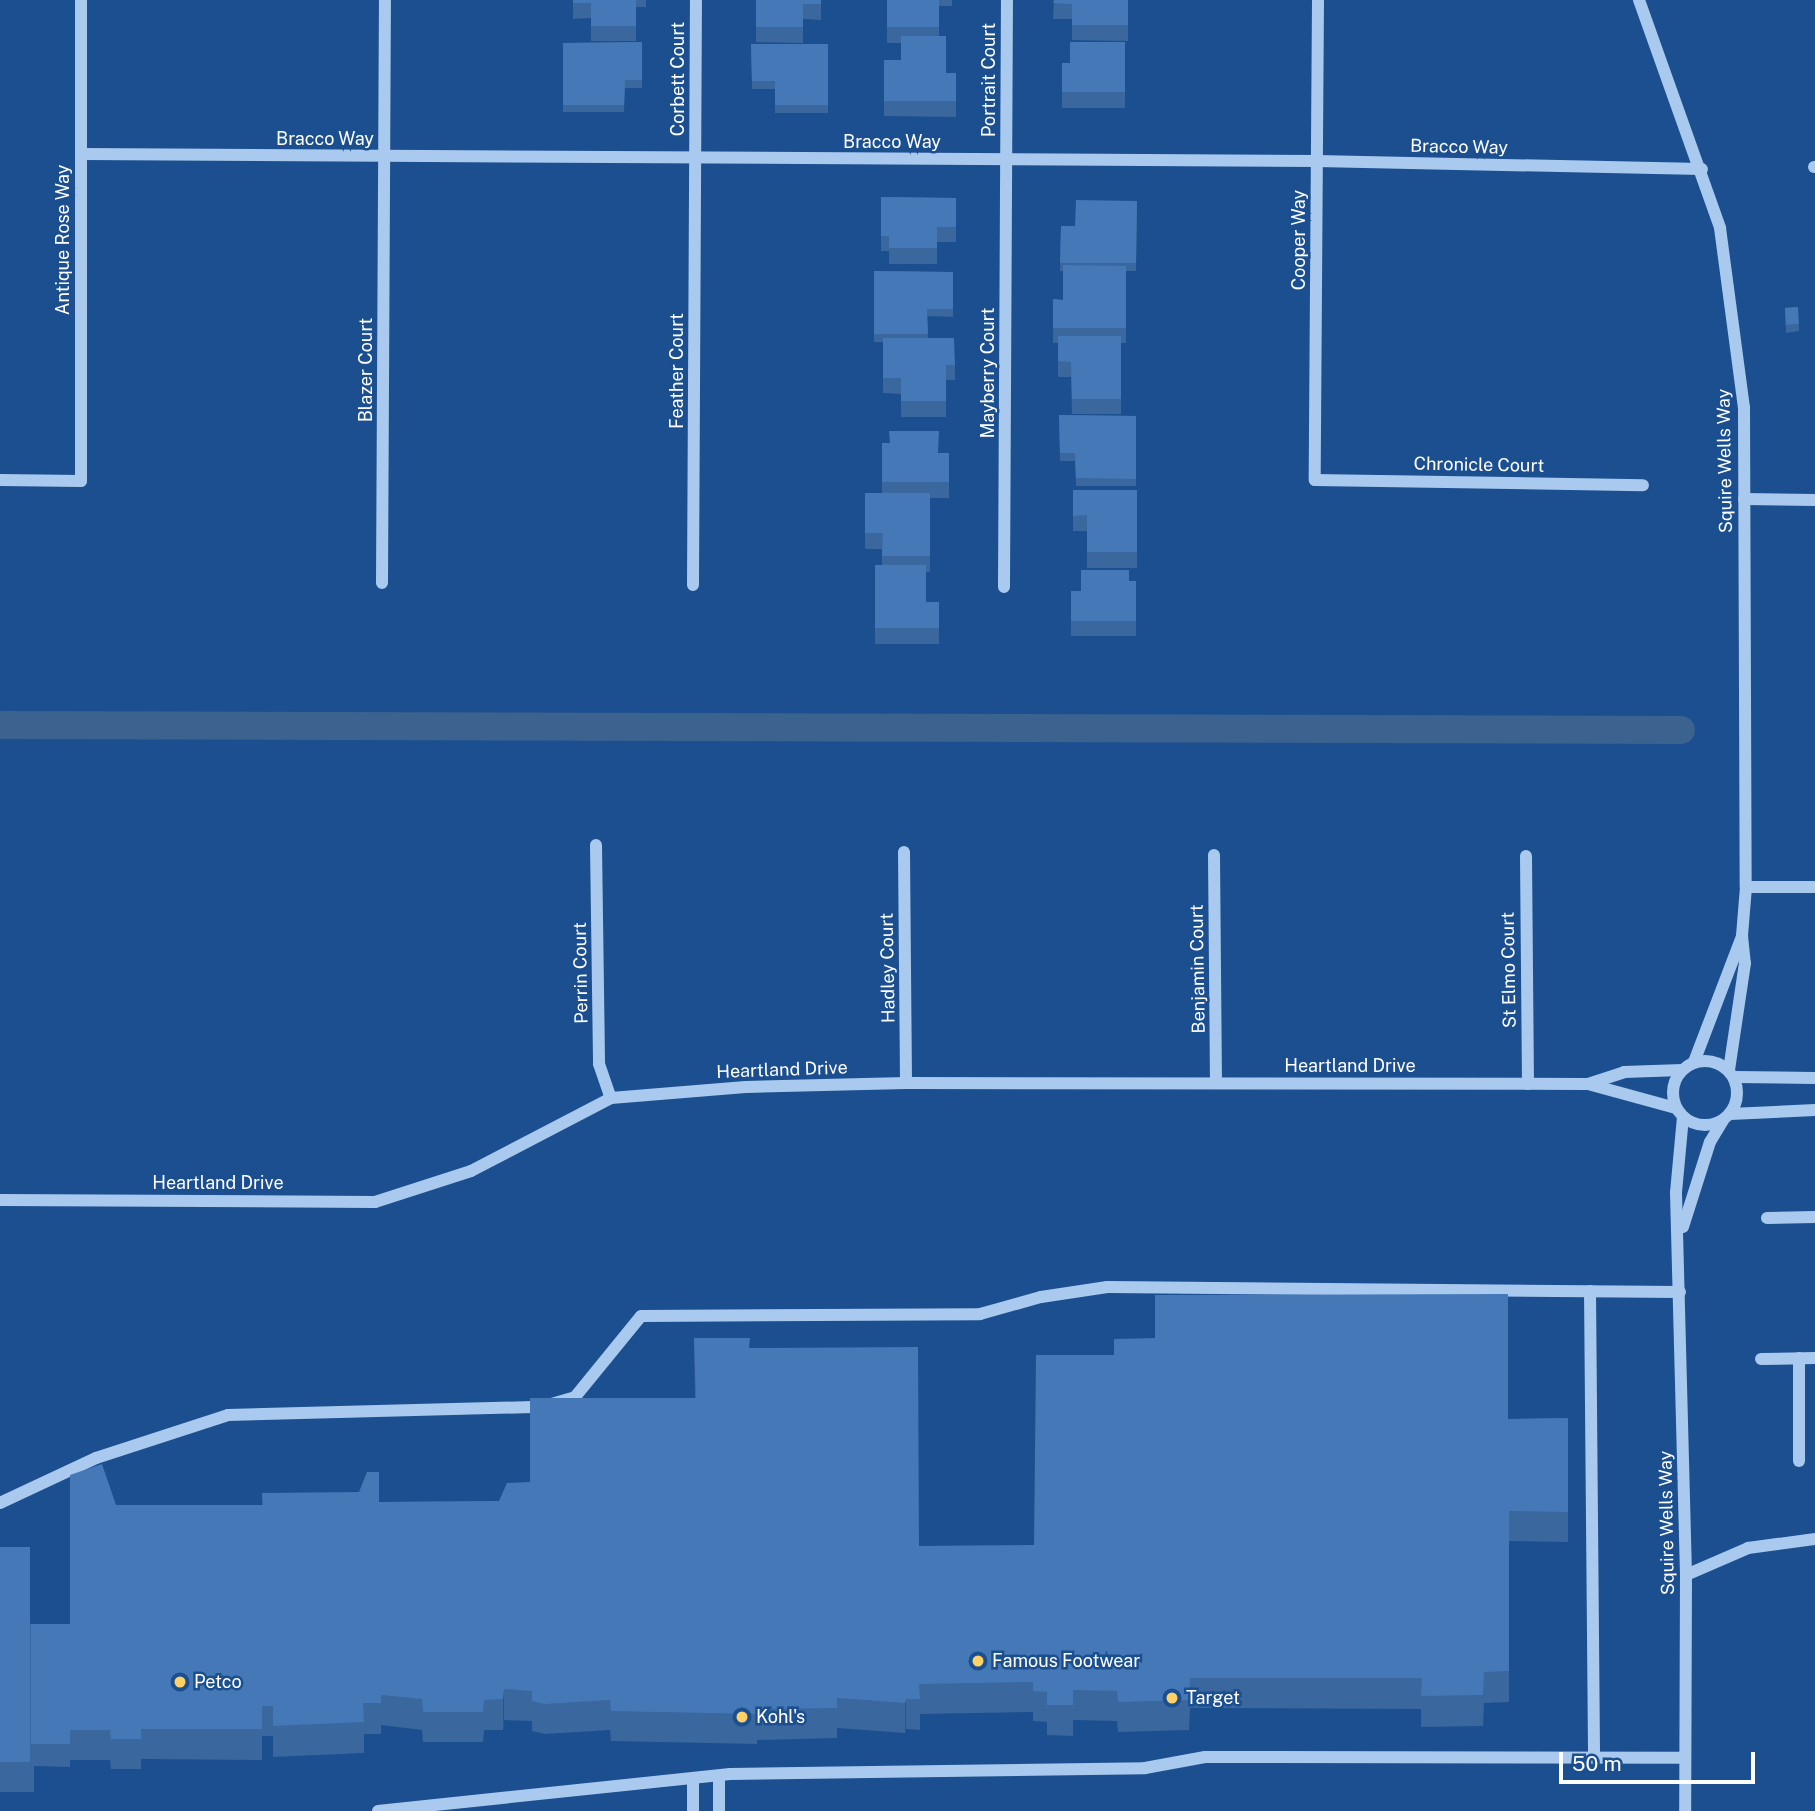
<!DOCTYPE html>
<style>
body{margin:0}
#map{position:relative;width:1815px;height:1811px;overflow:hidden;background:#1b4f8f;font-family:"Public Sans",sans-serif}
div>[style]{position:absolute}
[style*='--x']{left:calc(var(--x)*1px);top:calc(var(--y)*1px);width:calc(var(--w)*1px);rotate:calc(var(--a)*1deg)}
.canal>*{height:28px;margin:-14px;padding:0 14px;transform-origin:14px;border-radius:14px;background:#3c6290}
.minor>*{height:12px;margin:-6px;padding:0 6px;transform-origin:6px;border-radius:6px;background:#a9c9ee}
.minor>.ring{margin:-6px;padding:0;box-sizing:content-box;background:none;border:12px solid #a9c9ee;border-radius:50%}
.wall>*{inset:0;background:#3a679d}
.shaded-wall>*{inset:0;background:#305480}
.building>*{inset:0;background:#4478b7;transform-origin:0 0}
.dots>*{width:19px;height:19px;translate:-50% -50%;box-sizing:border-box;border:4px solid #1b4f8f;border-radius:50%}
span{translate:-50% -50%;white-space:nowrap;text-align:center;line-height:1.15;-webkit-text-stroke:5px #1b4f8f;paint-order:stroke}
.street-label{font-size:18px;color:#fff}
.poi-label{font-size:18px;color:#fff}
.left{translate:0 -50%;text-align:left}
.scale{position:absolute;left:1559px;top:1752px;width:196px;height:32px;box-sizing:border-box;border:4px solid #fff;border-top:0;padding-left:9px;font-size:21px;line-height:24px;white-space:nowrap;color:#fff;-webkit-text-stroke:5px #1b4f8f;paint-order:stroke}
</style>
<div id="map">
<div class="canal">
<div style="--x:0;--y:725;--w:1681;--a:0.17"></div>
</div>
<div class="minor">
<div style="--x:1318;--y:0;--w:480;--a:90.4"></div>
<div style="--x:1315;--y:480;--w:328;--a:0.9"></div>
<div style="--x:1639;--y:0;--w:242;--a:70.4"></div>
<div style="--x:1720;--y:228;--w:181;--a:82.4"></div>
<div style="--x:1744;--y:407;--w:480;--a:89.8"></div>
<div style="--x:1746;--y:887;--w:49;--a:94.7"></div>
<div style="--x:1742;--y:936;--w:27;--a:84"></div>
<div style="--x:1745;--y:963;--w:108;--a:98.5"></div>
<div style="--x:81;--y:154;--w:1236;--a:0.32"></div>
<div style="--x:1317;--y:161;--w:385;--a:1.2"></div>
<div style="--x:1814;--y:167;--w:1;--a:0"></div>
<div style="--x:0;--y:480;--w:81;--a:0.7"></div>
<div style="--x:81;--y:481;--w:481;--a:-90"></div>
<div style="--x:1744;--y:499;--w:71;--a:0.8"></div>
<div style="--x:382;--y:583;--w:583;--a:-89.71"></div>
<div style="--x:693;--y:585;--w:585;--a:-89.71"></div>
<div style="--x:1004;--y:587;--w:587;--a:-89.71"></div>
<div style="--x:596;--y:845;--w:219;--a:89.2"></div>
<div style="--x:599;--y:1064;--w:36;--a:71"></div>
<div style="--x:904;--y:852;--w:231;--a:89.5"></div>
<div style="--x:1214;--y:855;--w:228;--a:89.5"></div>
<div style="--x:1526;--y:856;--w:228;--a:89.5"></div>
<div style="--x:1746;--y:887;--w:69;--a:0"></div>
<div class="ring" style="left:1673px;top:1061px;width:52px;height:52px"></div>
<div style="--x:1694;--y:1062;--w:135;--a:-69.1"></div>
<div style="--x:1734;--y:1077;--w:81;--a:0.7"></div>
<div style="--x:1588;--y:1084;--w:91;--a:15.3"></div>
<div style="--x:1730;--y:1114;--w:85;--a:-2.7"></div>
<div style="--x:1683;--y:1117;--w:76;--a:95.3"></div>
<div style="--x:1676;--y:1193;--w:382;--a:88.5"></div>
<div style="--x:1686;--y:1575;--w:236;--a:90.2"></div>
<div style="--x:0;--y:1200;--w:375;--a:0.3"></div>
<div style="--x:375;--y:1202;--w:101;--a:-17.9"></div>
<div style="--x:471;--y:1171;--w:158;--a:-27.5"></div>
<div style="--x:611;--y:1098;--w:135;--a:-4.7"></div>
<div style="--x:746;--y:1087;--w:160;--a:-1.4"></div>
<div style="--x:906;--y:1083;--w:682;--a:0.08"></div>
<div style="--x:1588;--y:1084;--w:38;--a:-18"></div>
<div style="--x:1624;--y:1072;--w:58;--a:-2"></div>
<div style="--x:1767;--y:1218;--w:48;--a:-1.2"></div>
<div style="--x:1683;--y:1227;--w:89;--a:-72.4"></div>
<div style="--x:1710;--y:1142;--w:26;--a:-59"></div>
<div style="--x:1590;--y:1291;--w:467;--a:89.5"></div>
<div style="--x:1761;--y:1359;--w:54;--a:-1.1"></div>
<div style="--x:1799;--y:1461;--w:103;--a:-90"></div>
<div style="--x:0;--y:1503;--w:106;--a:-25.1"></div>
<div style="--x:96;--y:1458;--w:139;--a:-18"></div>
<div style="--x:228;--y:1415;--w:313;--a:-1.5"></div>
<div style="--x:541;--y:1407;--w:35;--a:-16"></div>
<div style="--x:575;--y:1397;--w:104;--a:-50.8"></div>
<div style="--x:641;--y:1316;--w:339;--a:-0.3"></div>
<div style="--x:980;--y:1314;--w:63;--a:-15.6"></div>
<div style="--x:1041;--y:1297;--w:67;--a:-8.6"></div>
<div style="--x:1107;--y:1287;--w:573;--a:0.5"></div>
<div style="--x:1686;--y:1575;--w:68;--a:-23.5"></div>
<div style="--x:1748;--y:1548;--w:68;--a:-7.7"></div>
<div style="--x:719;--y:1776;--w:35;--a:90"></div>
<div style="--x:693;--y:1778;--w:33;--a:90"></div>
<div style="--x:378;--y:1811;--w:354;--a:-6"></div>
<div style="--x:730;--y:1774;--w:415;--a:-0.8"></div>
<div style="--x:1145;--y:1768;--w:61;--a:-10.4"></div>
<div style="--x:1205;--y:1757;--w:480;--a:0.1"></div>
</div>
<div class="wall">
<div style="clip-path:polygon(573px 0,646px 0,646px 7px,636px 7px,636px 41px,591px 41px,591px 18px,573px 19px)"></div>
<div style="clip-path:polygon(756px 0,821px 0,821px 20px,803px 19px,803px 43px,756px 42px)"></div>
<div style="clip-path:polygon(887px 0,952px 0,952px 6px,939px 6px,939px 36px,946px 73px,956px 73px,956px 117px,884px 116px,884px 60px,901px 60px,901px 43px,887px 43px)"></div>
<div style="clip-path:polygon(1054px 0,1128px 0,1128px 41px,1072px 40px,1072px 19px,1053px 19px)"></div>
<div style="clip-path:polygon(642px 42px,642px 88px,625px 88px,624px 112px,563px 112px,563px 43px)"></div>
<div style="clip-path:polygon(1125px 42px,1125px 108px,1062px 108px,1062px 63px,1070px 63px)"></div>
<div style="clip-path:polygon(751px 44px,828px 44px,828px 113px,775px 113px,775px 89px,752px 89px)"></div>
<div style="clip-path:polygon(881px 197px,956px 198px,956px 242px,937px 242px,937px 264px,889px 264px,889px 251px,881px 251px)"></div>
<div style="clip-path:polygon(1137px 201px,1136px 271px,1126px 271px,1126px 343px,1121px 343px,1121px 414px,1072px 414px,1071px 377px,1058px 377px,1058px 343px,1053px 343px,1053px 299px,1063px 300px,1063px 271px,1060px 271px,1061px 226px,1075px 226px)"></div>
<div style="clip-path:polygon(874px 271px,953px 272px,953px 317px,927px 316px,928px 338px,955px 365px,955px 380px,946px 380px,946px 417px,901px 417px,901px 394px,883px 393px,883px 342px,874px 342px)"></div>
<div style="clip-path:polygon(1785px 309px,1799px 324px,1799px 331px,1786px 333px)"></div>
<div style="clip-path:polygon(1059px 415px,1136px 416px,1136px 486px,1076px 486px,1075px 461px,1060px 461px)"></div>
<div style="clip-path:polygon(882px 443px,889px 443px,939px 453px,949px 453px,949px 498px,930px 498px,930px 572px,926px 572px,926px 602px,939px 602px,939px 644px,875px 644px,875px 565px,882px 565px,882px 549px,865px 549px,865px 493px,882px 493px)"></div>
<div style="clip-path:polygon(1073px 490px,1137px 490px,1137px 568px,1087px 568px,1087px 531px,1073px 531px)"></div>
<div style="clip-path:polygon(1129px 581px,1136px 581px,1136px 636px,1071px 636px,1071px 591px,1081px 591px)"></div>
<div style="clip-path:polygon(694px 1338px,750px 1348px,919px 1546px,1034px 1545px,1508px 1419px,1568px 1418px,1568px 1542px,1509px 1541px,1509px 1702px,1484px 1703px,1483px 1726px,1421px 1727px,1421px 1709px,1190px 1708px,1189px 1730px,1118px 1732px,1117px 1721px,1073px 1720px,1073px 1736px,1047px 1735px,1047px 1722px,1033px 1721px,1033px 1712px,920px 1714px,920px 1730px,906px 1729px,905px 1733px,837px 1728px,837px 1738px,757px 1740px,757px 1744px,611px 1741px,610px 1730px,545px 1734px,532px 1731px,532px 1721px,504px 1720px,503px 1730px,484px 1730px,483px 1742px,423px 1742px,422px 1730px,381px 1725px,381px 1734px,364px 1734px,364px 1753px,273px 1757px,273px 1736px,262px 1736px,262px 1760px,141px 1759px,141px 1769px,111px 1769px,110px 1760px,70px 1760px,70px 1767px,34px 1766px,34px 1792px,0 1792px,0 1547px,31px 1625px,70px 1624px,116px 1505px,262px 1505px,262px 1493px,379px 1502px,499px 1501px,530px 1482px,695px 1398px)"></div>
</div>
<div class="shaded-wall">
<div style="clip-path:polygon(504px 1689px,504px 1720px,503px 1730px,503px 1699px)"></div>
<div style="clip-path:polygon(906px 1699px,906px 1729px,905px 1733px,905px 1703px)"></div>
</div>
<div class="building">
<div style="clip-path:polygon(573px 0,636px 0,636px 26px,591px 26px,591px 3px,573px 3px)"></div>
<div style="clip-path:polygon(756px 0,821px 0,821px 4px,803px 4px,803px 27px,756px 27px)"></div>
<div style="left:887px;top:0;width:52px;height:27px"></div>
<div style="clip-path:polygon(1054px 0,1128px 0,1128px 25px,1072px 25px,1072px 4px,1053px 3px)"></div>
<div style="clip-path:polygon(901px 36px,946px 36px,946px 73px,956px 73px,956px 101px,884px 101px,884px 60px,901px 60px)"></div>
<div style="clip-path:polygon(642px 42px,642px 80px,625px 80px,624px 105px,563px 105px,563px 43px)"></div>
<div style="clip-path:polygon(1070px 42px,1125px 42px,1125px 92px,1062px 92px,1062px 63px,1070px 63px)"></div>
<div style="clip-path:polygon(751px 44px,828px 44px,828px 105px,775px 105px,775px 81px,752px 81px)"></div>
<div style="clip-path:polygon(881px 197px,956px 198px,956px 227px,937px 227px,937px 248px,889px 248px,889px 236px,881px 236px)"></div>
<div style="clip-path:polygon(1076px 200px,1137px 201px,1136px 263px,1060px 263px,1061px 226px,1075px 226px)"></div>
<div style="clip-path:polygon(1063px 265px,1126px 266px,1126px 328px,1053px 328px,1053px 299px,1063px 300px)"></div>
<div style="clip-path:polygon(874px 271px,953px 272px,953px 309px,927px 309px,928px 334px,874px 334px)"></div>
<div style="left:1798px;top:307px;width:17px;height:13px;rotate:87deg"></div>
<div style="clip-path:polygon(1058px 336px,1121px 336px,1121px 399px,1072px 399px,1071px 362px,1058px 361px)"></div>
<div style="clip-path:polygon(883px 338px,954px 338px,955px 365px,946px 365px,946px 401px,901px 401px,901px 378px,883px 378px)"></div>
<div style="clip-path:polygon(1059px 415px,1136px 416px,1136px 479px,1076px 478px,1075px 453px,1060px 453px)"></div>
<div style="clip-path:polygon(889px 431px,939px 431px,938px 453px,949px 453px,949px 482px,882px 482px,882px 443px,890px 443px)"></div>
<div style="clip-path:polygon(1073px 490px,1137px 490px,1137px 552px,1087px 552px,1087px 515px,1073px 516px)"></div>
<div style="clip-path:polygon(865px 493px,930px 493px,930px 556px,882px 556px,883px 533px,865px 533px)"></div>
<div style="clip-path:polygon(875px 565px,926px 565px,926px 602px,939px 602px,939px 628px,875px 628px)"></div>
<div style="clip-path:polygon(1081px 570px,1129px 570px,1129px 581px,1136px 581px,1136px 621px,1071px 621px,1071px 591px,1081px 591px)"></div>
<div style="clip-path:polygon(1508px 1294px,1508px 1419px,1568px 1418px,1568px 1512px,1509px 1511px,1509px 1671px,1484px 1672px,1483px 1695px,1421px 1696px,1422px 1678px,1190px 1678px,1189px 1700px,1118px 1702px,1117px 1691px,1073px 1690px,1073px 1705px,1047px 1705px,1047px 1692px,1033px 1691px,1033px 1682px,919px 1684px,920px 1699px,906px 1699px,905px 1703px,837px 1698px,837px 1708px,757px 1709px,757px 1714px,611px 1711px,610px 1700px,545px 1704px,532px 1701px,532px 1691px,504px 1689px,503px 1699px,484px 1700px,483px 1712px,423px 1712px,422px 1699px,381px 1695px,381px 1703px,363px 1703px,364px 1722px,273px 1726px,273px 1706px,262px 1706px,262px 1729px,141px 1729px,141px 1739px,111px 1739px,110px 1730px,70px 1730px,70px 1475px,102px 1464px,116px 1505px,263px 1505px,262px 1493px,359px 1492px,367px 1472px,379px 1472px,379px 1502px,499px 1501px,507px 1483px,530px 1482px,530px 1398px,696px 1398px,694px 1338px,750px 1338px,749px 1348px,918px 1347px,919px 1546px,1034px 1545px,1036px 1355px,1114px 1355px,1114px 1339px,1155px 1338px,1155px 1295px)"></div>
<div style="left:0;top:1547px;width:30px;height:215px"></div>
<div style="left:70px;top:1624px;width:120px;height:39px;rotate:90deg"></div>
</div>
<div class="dots">
<div style="left:978px;top:1661px;background:#ffd166"></div>
<div style="left:180px;top:1682px;background:#ffd166"></div>
<div style="left:1172px;top:1698px;background:#ffd166"></div>
<div style="left:742px;top:1717px;background:#ffd166"></div>
</div>
<div class="street-label">
<span style="left:678px;top:79px;rotate:-90deg">Corbett Court</span>
<span style="left:989px;top:80px;rotate:-90deg">Portrait Court</span>
<span style="left:325px;top:139px">Bracco Way</span>
<span style="left:892px;top:142px">Bracco Way</span>
<span style="left:1459px;top:147px;rotate:1deg">Bracco Way</span>
<span style="left:63px;top:240px;rotate:-90deg">Antique Rose Way</span>
<span style="left:1299px;top:240px;rotate:-90deg">Cooper Way</span>
<span style="left:366px;top:370px;rotate:-90deg">Blazer Court</span>
<span style="left:677px;top:371px;rotate:-90deg">Feather Court</span>
<span style="left:988px;top:373px;rotate:-90deg">Mayberry Court</span>
<span style="left:1725px;top:461px;rotate:-91deg">Squire Wells Way</span>
<span style="left:1479px;top:465px;rotate:1deg">Chronicle Court</span>
<span style="left:888px;top:968px;rotate:-91deg">Hadley Court</span>
<span style="left:1198px;top:969px;rotate:-91deg">Benjamin Court</span>
<span style="left:1509px;top:970px;rotate:-91deg">St Elmo Court</span>
<span style="left:581px;top:973px;rotate:-91deg">Perrin Court</span>
<span style="left:1350px;top:1066px">Heartland Drive</span>
<span style="left:782px;top:1070px;rotate:-2deg">Heartland Drive</span>
<span style="left:218px;top:1183px">Heartland Drive</span>
<span style="left:1667px;top:1523px;rotate:-91deg">Squire Wells Way</span>
</div>
<div class="poi-label">
<span class="left" style="left:992px;top:1661px">Famous Footwear</span>
<span class="left" style="left:194px;top:1682px">Petco</span>
<span class="left" style="left:1186px;top:1698px">Target</span>
<span class="left" style="left:756px;top:1717px">Kohl's</span>
</div>
<div class="scale">50 m</div>
</div>
